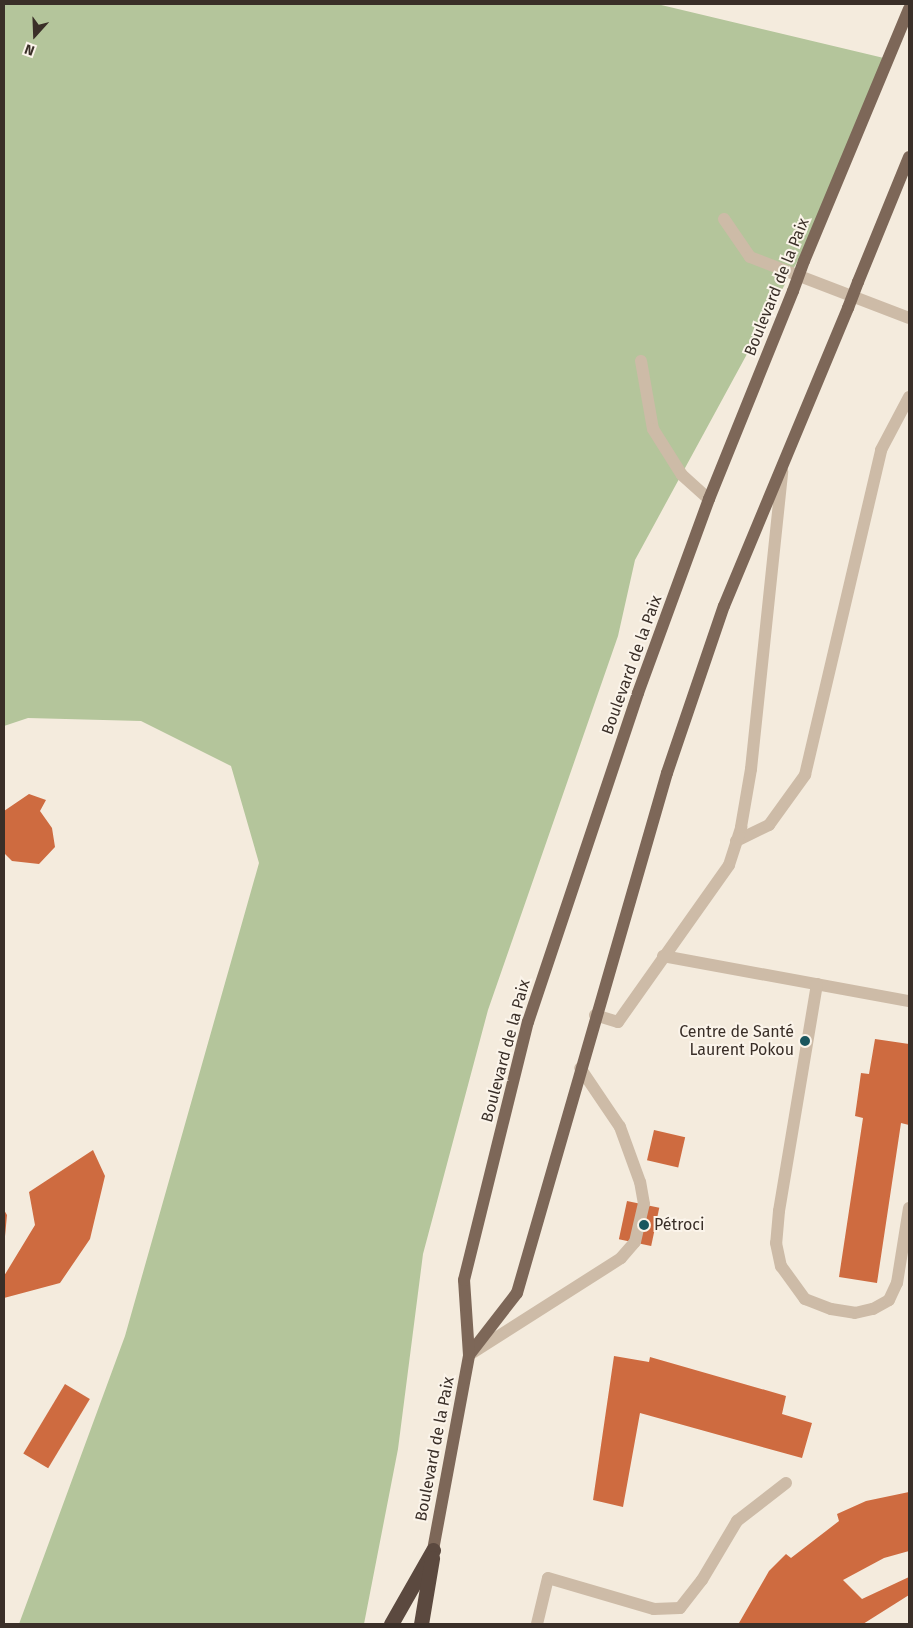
<!DOCTYPE html>
<meta charset="utf-8">
<style>
body{margin:0}
#map{position:relative;width:913px;height:1628px;overflow:hidden;background:#f4ebdd;font-family:"Fira Sans",sans-serif}
div>[style]{position:absolute}
[style*='--x']{left:calc(var(--x)*1px);top:calc(var(--y)*1px);width:calc(var(--w)*1px);rotate:calc(var(--a)*1deg)}
.green>*{inset:0;background:#b4c59b}
.building>*{inset:0;background:#ce6b40;transform-origin:0 0}
.service>*{height:12px;margin:-6px;padding:0 6px;transform-origin:6px;border-radius:6px;background:#cdbba7}
.primary>*{height:12px;margin:-6px;padding:0 6px;transform-origin:6px;border-radius:6px;background:#7d6758}
.motorway>*{height:15px;margin:-7.5px;padding:0 7.5px;transform-origin:7.5px;border-radius:7.5px;background:#5b493f}
.primary-bridge>*{height:12px;margin:-6px;padding:0 6px;transform-origin:6px;border-radius:6px;background:#7d6758}
.dots>*{width:14px;height:14px;translate:-50% -50%;box-sizing:border-box;border:2px solid #fbf4ea;border-radius:50%}
span{translate:-50% -50%;white-space:nowrap;text-align:center;line-height:1.15;-webkit-text-stroke:4px #fbf4ea;paint-order:stroke}
.street-label{font-size:16px;color:#3a2f28}
.poi-label{font-size:16px;color:#3a2f28}
.right{translate:-100% -50%;text-align:right}
.left{translate:0 -50%;text-align:left}
.frame{position:absolute;inset:0;border:5px solid #3a2f28;pointer-events:none}
.north{position:absolute;left:10px;top:10px;width:50px;height:50px;-webkit-text-stroke:4px #fbf4ea;paint-order:stroke;rotate:200deg;font-size:14px;font-weight:700;line-height:20px;text-align:center;color:#3a2f28}
.north::after{content:'';display:block;margin:auto;width:18px;height:22px;background:#3a2f28;clip-path:polygon(50% 0,100% 100%,50% 72%,0 100%)}
</style>
<div id="map">
<div class="green">
<div style="clip-path:polygon(4px 4px,657px 4px,888px 59px,828px 205px,635px 560px,618px 636px,488px 1010px,423px 1254px,398px 1449px,364px 1624px,19px 1624px,125px 1336px,259px 863px,231px 766px,141px 721px,28px 718px,4px 726px)"></div>
</div>
<div class="building">
<div style="clip-path:polygon(29px 794px,46px 800px,40px 811px,52px 828px,55px 847px,39px 864px,12px 861px,4px 853px,4px 811px)"></div>
<div style="clip-path:polygon(875px 1039px,909px 1044px,909px 1125px,901px 1123px,877px 1283px,839px 1277px,863px 1118px,855px 1116px,861px 1073px,869px 1074px)"></div>
<div style="left:654px;top:1130px;width:32px;height:31px;rotate:13deg"></div>
<div style="clip-path:polygon(93px 1150px,105px 1176px,90px 1239px,60px 1283px,4px 1298px,4px 1276px,35px 1225px,29px 1192px)"></div>
<div style="left:627px;top:1201px;width:33px;height:39px;rotate:12deg"></div>
<div style="clip-path:polygon(4px 1210px,7px 1215px,5px 1236px,4px 1236px)"></div>
<div style="clip-path:polygon(614px 1356px,649px 1362px,650px 1357px,786px 1396px,782px 1414px,812px 1423px,802px 1458px,640px 1413px,623px 1507px,593px 1500px)"></div>
<div style="left:65px;top:1384px;width:29px;height:81px;rotate:31deg"></div>
<div style="clip-path:polygon(909px 1492px,909px 1551px,884px 1558px,843px 1580px,862px 1599px,909px 1577px,909px 1595px,863px 1624px,739px 1623px,769px 1571px,786px 1554px,791px 1558px,839px 1521px,837px 1514px,866px 1501px)"></div>
</div>
<div class="service">
<div style="--x:724;--y:219;--w:46;--a:55.6"></div>
<div style="--x:750;--y:257;--w:170;--a:21"></div>
<div style="--x:641;--y:361;--w:69;--a:80"></div>
<div style="--x:653;--y:429;--w:54;--a:57.8"></div>
<div style="--x:682;--y:475;--w:36;--a:42"></div>
<div style="--x:736;--y:841;--w:37;--a:-26"></div>
<div style="--x:769;--y:825;--w:62;--a:-54.2"></div>
<div style="--x:805;--y:775;--w:334;--a:-76.8"></div>
<div style="--x:881;--y:450;--w:60;--a:-62.2"></div>
<div style="--x:663;--y:956;--w:250;--a:10.4"></div>
<div style="--x:817;--y:984;--w:230;--a:99.5"></div>
<div style="--x:779;--y:1211;--w:32;--a:95"></div>
<div style="--x:776;--y:1243;--w:24;--a:78"></div>
<div style="--x:781;--y:1266;--w:41;--a:54"></div>
<div style="--x:805;--y:1299;--w:28;--a:21"></div>
<div style="--x:831;--y:1309;--w:24;--a:9"></div>
<div style="--x:855;--y:1313;--w:18;--a:-13"></div>
<div style="--x:873;--y:1309;--w:18;--a:-29"></div>
<div style="--x:889;--y:1300;--w:19;--a:-65"></div>
<div style="--x:897;--y:1283;--w:76;--a:-80.9"></div>
<div style="--x:595;--y:1015;--w:24;--a:17"></div>
<div style="--x:618;--y:1022;--w:192;--a:-54.7"></div>
<div style="--x:729;--y:865;--w:40;--a:-72"></div>
<div style="--x:741;--y:827;--w:59;--a:-80.2"></div>
<div style="--x:751;--y:769;--w:299;--a:-84"></div>
<div style="--x:469;--y:1355;--w:180;--a:-32.5"></div>
<div style="--x:621;--y:1258;--w:21;--a:-49"></div>
<div style="--x:635;--y:1242;--w:39;--a:-77"></div>
<div style="--x:644;--y:1204;--w:22;--a:-100"></div>
<div style="--x:640;--y:1182;--w:59;--a:-110"></div>
<div style="--x:620;--y:1127;--w:71;--a:-124.1"></div>
<div style="--x:537;--y:1624;--w:47;--a:-76.6"></div>
<div style="--x:548;--y:1578;--w:110;--a:16.3"></div>
<div style="--x:654;--y:1609;--w:26;--a:-2"></div>
<div style="--x:680;--y:1608;--w:36;--a:-52"></div>
<div style="--x:702;--y:1580;--w:69;--a:-59.3"></div>
<div style="--x:737;--y:1521;--w:62;--a:-37.8"></div>
</div>
<div class="primary">
<div style="--x:804;--y:261;--w:273;--a:-67.4"></div>
<div style="--x:858;--y:282;--w:135;--a:-67.8"></div>
<div style="--x:469;--y:1355;--w:78;--a:-52.3"></div>
<div style="--x:517;--y:1293;--w:541;--a:-73.91"></div>
<div style="--x:667;--y:773;--w:176;--a:-71.2"></div>
<div style="--x:724;--y:606;--w:323;--a:-67.4"></div>
<div style="--x:433;--y:1550;--w:198;--a:-79.5"></div>
<div style="--x:469;--y:1355;--w:75;--a:-93.8"></div>
<div style="--x:464;--y:1280;--w:266;--a:-76.1"></div>
<div style="--x:528;--y:1022;--w:347;--a:-71.5"></div>
<div style="--x:638;--y:693;--w:207;--a:-69.9"></div>
<div style="--x:709;--y:499;--w:224;--a:-68"></div>
</div>
<div class="motorway">
<div style="--x:391;--y:1624;--w:85;--a:-60.4"></div>
<div style="--x:421;--y:1624;--w:67;--a:-80.5"></div>
</div>
<div class="primary-bridge">
<div style="--x:793;--y:291;--w:32;--a:-70"></div>
<div style="--x:848;--y:308;--w:28;--a:-69"></div>
</div>
<div class="dots">
<div style="left:805px;top:1041px;background:#1a565e"></div>
<div style="left:644px;top:1225px;background:#1a565e"></div>
</div>
<div class="street-label">
<span style="left:777px;top:287px;rotate:-68deg">Boulevard de la Paix</span>
<span style="left:632px;top:665px;rotate:-70deg">Boulevard de la Paix</span>
<span style="left:506px;top:1051px;rotate:-75deg">Boulevard de la Paix</span>
<span style="left:435px;top:1449px;rotate:-79deg">Boulevard de la Paix</span>
</div>
<div class="poi-label">
<span class="right" style="left:794px;top:1041px">Centre de Santé<br>Laurent Pokou</span>
<span class="left" style="left:654px;top:1225px">Pétroci</span>
</div>
<div class="frame"></div>
<div class="north">N</div>
</div>
